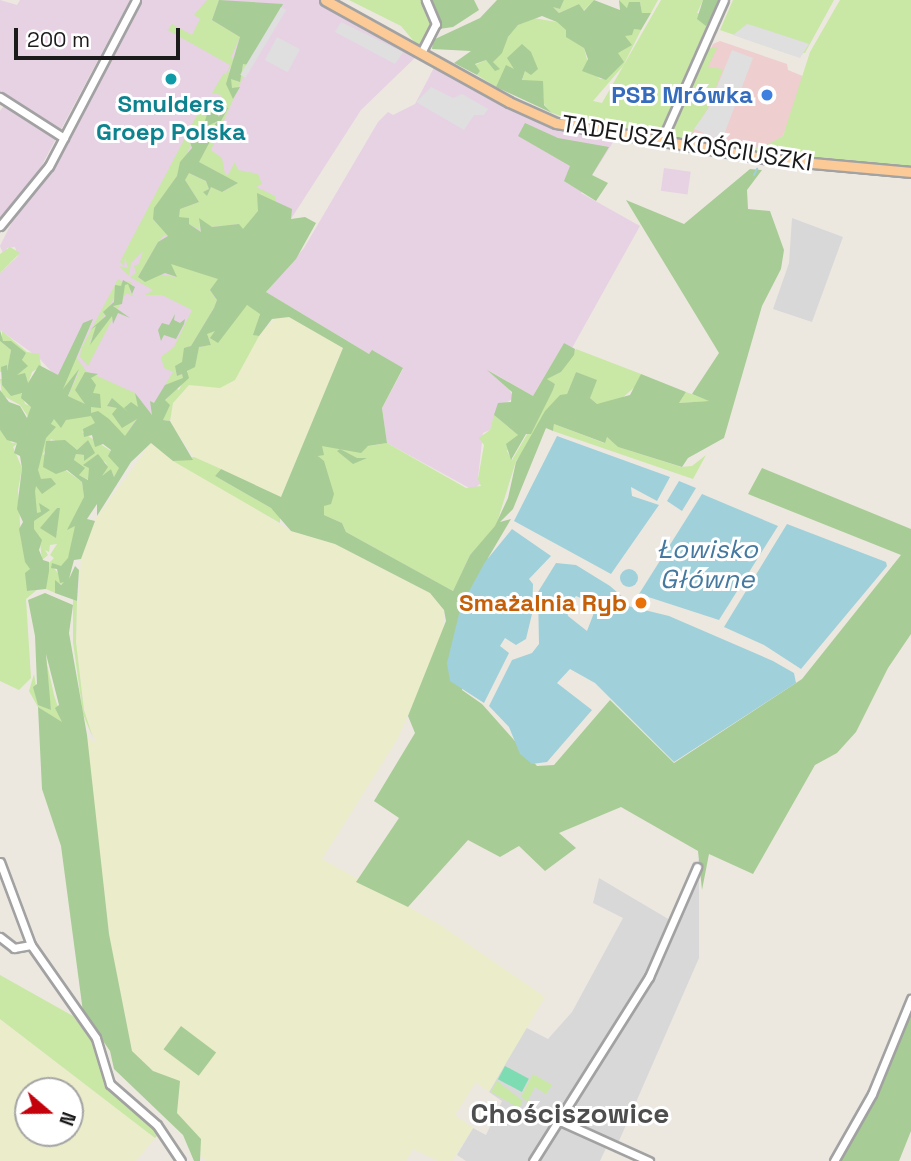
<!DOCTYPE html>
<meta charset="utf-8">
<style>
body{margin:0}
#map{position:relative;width:911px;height:1161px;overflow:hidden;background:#ece8e0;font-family:"Space Grotesk",sans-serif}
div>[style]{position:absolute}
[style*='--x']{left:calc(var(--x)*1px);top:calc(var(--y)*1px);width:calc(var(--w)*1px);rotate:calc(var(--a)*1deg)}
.residential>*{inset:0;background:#d9d8d8}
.commercial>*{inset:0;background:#eececf}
.industrial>*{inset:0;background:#e6d2e3;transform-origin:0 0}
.farmland>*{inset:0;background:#ebecca}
.grass>*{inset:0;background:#c9e7a5}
.forest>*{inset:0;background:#a8cc95;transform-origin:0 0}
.pitch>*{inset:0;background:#7ddcb2;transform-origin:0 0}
.parking>*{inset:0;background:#dfdfdf;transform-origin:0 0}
.water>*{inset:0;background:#a0d0da}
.round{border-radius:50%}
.stream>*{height:2px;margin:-1px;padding:0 1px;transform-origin:1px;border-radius:1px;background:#a0d0da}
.roads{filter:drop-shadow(2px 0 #a2a2a2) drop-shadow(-2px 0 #a2a2a2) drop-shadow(0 2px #a2a2a2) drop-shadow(0 -2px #a2a2a2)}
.minor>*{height:7px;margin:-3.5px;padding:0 3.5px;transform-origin:3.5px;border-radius:3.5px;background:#fff}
.major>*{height:9px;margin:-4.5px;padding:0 4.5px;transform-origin:4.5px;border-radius:4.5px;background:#fbca97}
.dots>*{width:19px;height:19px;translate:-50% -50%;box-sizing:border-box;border:4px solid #fff;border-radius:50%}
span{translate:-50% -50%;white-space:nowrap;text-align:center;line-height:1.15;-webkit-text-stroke:6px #fff;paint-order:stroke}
.shop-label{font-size:24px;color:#366cbe;font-weight:700}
.right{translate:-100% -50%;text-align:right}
.culture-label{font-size:24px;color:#0d838f;font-weight:700}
.street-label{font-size:24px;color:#1b1b1b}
.food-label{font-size:24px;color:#c56008;font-weight:700}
.water-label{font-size:26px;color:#4679a0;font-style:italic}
.quarter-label{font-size:28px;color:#4e4e4e;font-weight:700}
.north{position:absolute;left:14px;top:1077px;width:70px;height:70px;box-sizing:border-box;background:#fff;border:2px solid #a4a4a4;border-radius:50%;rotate:110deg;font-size:19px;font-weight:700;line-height:28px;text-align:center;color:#1b1b1b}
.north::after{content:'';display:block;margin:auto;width:24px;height:32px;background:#c3020c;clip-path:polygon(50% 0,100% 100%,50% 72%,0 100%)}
.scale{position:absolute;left:14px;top:28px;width:166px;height:32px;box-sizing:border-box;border:4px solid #1b1b1b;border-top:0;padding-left:9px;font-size:21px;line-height:24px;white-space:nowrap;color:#1b1b1b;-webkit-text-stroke:5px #fff;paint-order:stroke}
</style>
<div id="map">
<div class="residential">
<div style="clip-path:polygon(792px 218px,843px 237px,812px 322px,773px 309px,789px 263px)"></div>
<div style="clip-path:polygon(699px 859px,699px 958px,619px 1141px,607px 1146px,600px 1161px,466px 1161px,457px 1155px,473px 1128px,486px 1135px,502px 1101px,489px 1092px,525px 1027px,548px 1039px,572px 1012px,623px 918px,593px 903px,599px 878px,670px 920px)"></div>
</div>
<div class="commercial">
<div style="clip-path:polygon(720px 41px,787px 64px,788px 70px,805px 77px,783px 136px,761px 149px,673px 134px,713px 44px)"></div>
</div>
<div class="industrial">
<div style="clip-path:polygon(0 0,17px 5px,20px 0,130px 0,34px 180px,0 217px,0 111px,9px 99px,0 92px)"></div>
<div style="clip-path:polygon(136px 0,326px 0,422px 51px,361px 110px,246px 289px,126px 454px,39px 358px,0 330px,0 273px,18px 256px,15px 247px,7px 248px,4px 256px,0 246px,12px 222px,7px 223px,31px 193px)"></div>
<div style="clip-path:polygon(438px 60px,538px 117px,617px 136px,581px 193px,640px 226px,572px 348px,564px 343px,533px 396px,488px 370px,504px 380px,514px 398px,497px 408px,490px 430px,483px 433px,478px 478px,482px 482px,473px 490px,387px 443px,382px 408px,403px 369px,372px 351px,369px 354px,266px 292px,304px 248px,378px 122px,388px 112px,393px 115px,415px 104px)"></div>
<div style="left:664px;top:168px;width:27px;height:23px;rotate:8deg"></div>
</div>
<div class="farmland">
<div style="clip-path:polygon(277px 316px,289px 317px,343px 348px,281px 498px,194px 457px,173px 427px,169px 414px,178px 393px,189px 385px,231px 384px,259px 336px)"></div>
<div style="clip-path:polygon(151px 443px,291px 531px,335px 544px,430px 593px,444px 610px,443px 638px,397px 740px,322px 859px,439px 924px,545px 997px,489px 1092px,476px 1082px,455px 1115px,473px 1128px,452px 1161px,438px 1161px,413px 1149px,406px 1161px,206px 1161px,200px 1155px,201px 1139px,177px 1113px,180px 1082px,153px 1071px,132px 1051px,109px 934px,86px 737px,97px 743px,86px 723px,76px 642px,81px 559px,95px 520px)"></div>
<div style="clip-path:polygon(evenodd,0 1019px,155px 1138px,136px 1161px,0 1161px,0 1019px,28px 1091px,70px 1091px,70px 1133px,28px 1133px,28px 1091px)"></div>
</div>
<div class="grass">
<div style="clip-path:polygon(207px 0,219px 0,212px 20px,240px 37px,231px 57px,235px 61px,228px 71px,238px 83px,243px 64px,251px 64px,268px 38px,243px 77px,211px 150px,222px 158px,225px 174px,228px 175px,235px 162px,238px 170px,258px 174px,262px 184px,256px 187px,275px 196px,276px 203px,257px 194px,258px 202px,264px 200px,276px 207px,279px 226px,292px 227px,294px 238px,287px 234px,280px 238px,277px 251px,262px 265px,258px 260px,275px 233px,252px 244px,253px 254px,249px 245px,241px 247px,246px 239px,239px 224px,211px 227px,199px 219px,199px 229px,205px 233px,189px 224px,189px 218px,179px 217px,180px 209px,199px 202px,185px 180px,189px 173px,206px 181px,209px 189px,203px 192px,207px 196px,211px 187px,223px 192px,237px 183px,199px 162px,228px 108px,223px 107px,214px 127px,208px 134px,196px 133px,177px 176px,155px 208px,153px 219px,169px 237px,164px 235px,158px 242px,138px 277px,145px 282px,155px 274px,176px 277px,170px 263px,219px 279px,210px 290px,217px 301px,214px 308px,191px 346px,184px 348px,183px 362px,175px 366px,177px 376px,182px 374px,184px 379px,165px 385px,173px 372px,164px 368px,161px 357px,174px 347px,192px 310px,162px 295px,145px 295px,153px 290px,130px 277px,136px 273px,134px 266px,139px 264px,143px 251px,131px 263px,129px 276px,119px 266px,128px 268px,125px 257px,124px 266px,120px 262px,126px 250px,185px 138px,191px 140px,197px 129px,191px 126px,204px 102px,218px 110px,223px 105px,221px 95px,212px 93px,224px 73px,228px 77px,226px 74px,230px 65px,164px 28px,168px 30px,172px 24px,192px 35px,200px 19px,194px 15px)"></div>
<div style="clip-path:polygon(349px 0,425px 0,435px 22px,422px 51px,401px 26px)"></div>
<div style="clip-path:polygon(564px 0,594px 0,583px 11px,579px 4px,559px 13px,552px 6px,560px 9px)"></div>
<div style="clip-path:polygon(619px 0,658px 0,651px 13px,642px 13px,640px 2px,627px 8px)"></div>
<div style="clip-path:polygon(661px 0,703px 0,697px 13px,715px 17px,659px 133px,587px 125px,552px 113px,544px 104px,542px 81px,522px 81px,525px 71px,538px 69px,516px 71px,506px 73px,496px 87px,477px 75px,480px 71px,475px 65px,486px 60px,499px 69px,493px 62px,508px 37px,518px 25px,533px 18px,557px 22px,567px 30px,584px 48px,590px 71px,600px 79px,606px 78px,624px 35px,634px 29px,641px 30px,623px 66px,593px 101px,602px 103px)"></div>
<div style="clip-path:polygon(733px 0,834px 0,805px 53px,789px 54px,720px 30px)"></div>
<div style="clip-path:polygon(840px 0,911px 0,911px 169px,674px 141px,669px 132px,705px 51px,713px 47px,717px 48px,708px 67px,723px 69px,707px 110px,692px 133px,720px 144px,761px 148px,783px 136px,810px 52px)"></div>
<div style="clip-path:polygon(10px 247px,20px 253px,0 273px,0 254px)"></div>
<div style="clip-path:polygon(118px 279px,123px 282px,89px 343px,106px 324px,127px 281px,132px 283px,129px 291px,135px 297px,126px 293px,88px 366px,80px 357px,81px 349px)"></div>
<div style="clip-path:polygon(247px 305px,260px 313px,254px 335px,259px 336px,235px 380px,220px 388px,189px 385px,173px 403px,170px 421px,163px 420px,165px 401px,175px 388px,179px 390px,199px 347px,211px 345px,207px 334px)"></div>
<div style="clip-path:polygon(2px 331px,27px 352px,39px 354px,41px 366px,32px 372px,28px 384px,22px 375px,16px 375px,23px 358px,2px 340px)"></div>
<div style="clip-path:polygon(0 341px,11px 350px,7px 372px,0 372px)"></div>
<div style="clip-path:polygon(576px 349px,641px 374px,637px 385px,620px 400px,597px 404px,590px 398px,591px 381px,576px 372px,567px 394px,516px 461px,496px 526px,470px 555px,453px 591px,346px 532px,342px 523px,324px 515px,324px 468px,318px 455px,322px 445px,353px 449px,387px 443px,466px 488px,481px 486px,478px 479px,484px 445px,479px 438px,490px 430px,494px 415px,518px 435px,507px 451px,512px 460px,553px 390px,555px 384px,546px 379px,561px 372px)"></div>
<div style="clip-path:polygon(evenodd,76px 357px,86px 371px,135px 393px,139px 408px,129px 403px,125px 408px,129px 412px,121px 410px,112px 398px,107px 406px,117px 408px,132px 421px,137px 418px,125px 436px,108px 419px,82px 432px,111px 451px,120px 468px,114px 477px,111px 469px,101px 478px,93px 475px,107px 464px,104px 461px,89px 461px,89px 480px,79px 475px,74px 460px,76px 454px,84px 455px,84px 461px,88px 440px,77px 450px,51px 439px,43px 454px,82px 482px,84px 497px,67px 564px,54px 568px,65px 583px,56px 586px,55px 593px,46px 589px,45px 567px,54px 558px,50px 555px,57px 544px,50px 545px,49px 552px,45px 550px,48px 555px,42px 560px,39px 534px,38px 589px,26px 599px,31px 678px,19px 690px,0 681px,0 430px,12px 443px,19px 442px,13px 447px,22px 468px,18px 490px,21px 540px,30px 569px,27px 591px,35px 590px,31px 488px,52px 404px,76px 357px,80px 370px,68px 396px,85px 404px,87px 401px,75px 389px,92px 376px,92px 393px,99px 402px,66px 420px,54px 418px,45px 437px,56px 405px,80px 370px,76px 357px,57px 508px,57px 532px,54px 536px,43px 527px,57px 508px)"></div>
<div style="clip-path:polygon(7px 378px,8px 387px,21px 392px,25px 404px,31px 406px,29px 418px,20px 405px,2px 395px,0 379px)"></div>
<div style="clip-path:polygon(686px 392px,710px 401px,679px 403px)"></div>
<div style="clip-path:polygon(554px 424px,604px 443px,607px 437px,618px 447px,681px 467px,692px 466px,706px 455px,693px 479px,553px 431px)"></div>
<div style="clip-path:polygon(194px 457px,221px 469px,215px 476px,271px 508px,280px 516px,280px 523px,173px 461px)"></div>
<div style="clip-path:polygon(73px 599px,77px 601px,76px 642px,84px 710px,93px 738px,83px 714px,73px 642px)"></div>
<div style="clip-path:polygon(40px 633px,54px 695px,63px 723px,38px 707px,29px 691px,34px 674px,39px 704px,51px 710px)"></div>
<div style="clip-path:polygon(0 975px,73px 1016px,95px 1045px,106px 1085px,148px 1121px,159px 1134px,155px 1138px,0 1019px)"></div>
<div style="clip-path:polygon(533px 1074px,552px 1085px,546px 1094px,535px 1087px,528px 1100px,537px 1107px,521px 1097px)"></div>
<div style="clip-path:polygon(497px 1081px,523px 1101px,519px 1108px,491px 1092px)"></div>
</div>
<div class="forest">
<div style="clip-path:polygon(219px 0,283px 4px,251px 65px,243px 64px,240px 82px,231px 79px,232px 88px,240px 87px,233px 99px,226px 84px,240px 37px,212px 20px)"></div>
<div style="clip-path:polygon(428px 0,474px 0,479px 10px,453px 27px,439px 29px)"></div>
<div style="clip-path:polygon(497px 0,564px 0,560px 9px,553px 7px,559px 13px,579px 4px,584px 11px,594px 0,620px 10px,619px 0,627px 8px,629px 2px,640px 2px,642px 13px,651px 13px,641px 30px,634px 29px,632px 35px,625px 36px,632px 45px,618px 53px,624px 62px,606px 80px,582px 71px,588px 59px,584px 48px,566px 37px,566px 30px,557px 22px,542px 16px,518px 25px,508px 37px,502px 53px,493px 62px,500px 69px,495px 71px,486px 60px,475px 64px,480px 71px,477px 75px,454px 63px,471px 51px,432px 49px,433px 40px,480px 18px)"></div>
<div style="clip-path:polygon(703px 0,722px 0,706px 26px,697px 19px)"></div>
<div style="clip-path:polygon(522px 44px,531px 52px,538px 69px,531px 75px,525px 71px,522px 80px,543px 81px,544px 105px,552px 113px,496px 87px,506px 65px,514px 69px,507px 58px)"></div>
<div style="clip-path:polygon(223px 106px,228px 108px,199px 162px,238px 183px,222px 192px,211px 187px,207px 196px,203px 192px,209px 189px,206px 181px,189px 173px,185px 180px,199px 202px,180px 209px,179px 217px,189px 218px,189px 224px,201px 232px,199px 218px,212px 227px,239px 224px,243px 229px,258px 211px,257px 193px,292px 209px,291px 219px,305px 217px,316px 223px,296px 259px,266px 292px,369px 354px,372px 350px,403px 368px,382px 408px,387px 443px,368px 446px,361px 453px,322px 446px,324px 455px,318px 456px,324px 461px,334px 494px,331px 504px,324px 506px,324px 515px,342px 523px,346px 532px,453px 591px,470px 555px,495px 526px,508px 498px,516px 462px,545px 411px,560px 395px,567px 394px,576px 372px,597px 380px,590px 398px,597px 404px,630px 395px,641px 374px,686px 392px,679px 403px,709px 401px,692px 394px,719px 353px,626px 200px,684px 224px,750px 169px,762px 170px,747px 190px,748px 209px,770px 211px,784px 250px,781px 269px,762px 306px,724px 438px,688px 458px,682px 467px,618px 447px,607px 437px,605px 443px,554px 424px,553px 431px,546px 428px,513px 509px,500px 522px,511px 519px,488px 558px,462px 690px,482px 704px,537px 766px,554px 765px,610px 700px,674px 763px,802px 679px,901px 555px,748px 494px,762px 468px,911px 529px,911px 634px,888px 668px,856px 732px,837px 753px,815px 765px,753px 874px,709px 854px,702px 890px,698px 851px,621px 807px,559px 833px,576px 848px,545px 871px,519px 846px,500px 857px,468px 840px,408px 907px,356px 882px,399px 818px,374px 801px,415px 733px,408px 716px,446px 621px,444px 610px,430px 593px,335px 544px,291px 531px,271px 508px,215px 476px,221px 469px,281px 497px,343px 348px,289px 317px,272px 319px,259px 336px,253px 335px,260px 314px,247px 305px,218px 343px,210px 338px,215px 331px,207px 334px,211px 345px,199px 347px,195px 367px,187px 371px,189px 378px,165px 400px,170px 405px,163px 420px,170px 421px,193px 460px,173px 461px,151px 443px,131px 462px,97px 516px,97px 504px,87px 519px,95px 521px,81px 559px,74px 560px,69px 579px,75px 566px,79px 570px,77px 601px,55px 593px,55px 580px,61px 585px,64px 582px,60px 583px,57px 569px,51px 568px,52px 563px,61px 566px,68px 558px,75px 526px,67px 530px,84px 497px,82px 482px,67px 470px,56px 474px,43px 467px,46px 441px,65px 440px,77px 450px,88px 440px,95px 453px,84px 461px,84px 455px,76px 454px,74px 460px,85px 468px,79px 475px,88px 480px,89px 468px,83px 465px,98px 454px,108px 467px,102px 476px,111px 469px,114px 477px,119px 468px,108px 456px,111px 450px,103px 444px,95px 447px,92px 435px,84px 437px,83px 429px,95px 423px,91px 416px,66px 420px,61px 428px,54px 419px,51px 424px,56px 427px,46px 438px,38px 470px,41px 479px,51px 478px,56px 484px,42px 494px,36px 486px,35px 491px,37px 513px,41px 512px,39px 503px,50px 510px,34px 521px,34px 529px,42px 540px,39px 550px,43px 560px,49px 562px,49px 571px,46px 589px,27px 591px,25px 573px,30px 569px,25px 562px,19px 529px,23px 522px,17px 509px,22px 468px,20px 456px,14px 453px,17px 443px,7px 440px,0 430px,0 390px,9px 402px,20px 406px,27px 418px,31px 407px,21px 398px,22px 393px,11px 396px,2px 385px,1px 367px,7px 365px,7px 371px,11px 350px,0 341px,0 330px,3px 341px,11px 341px,26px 353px,22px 360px,28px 366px,17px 375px,25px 373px,28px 383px,39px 365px,58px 375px,83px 323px,93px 319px,63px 389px,79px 369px,68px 396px,85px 404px,75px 390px,85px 372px,98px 374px,91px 378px,96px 385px,93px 393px,100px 394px,101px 408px,91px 407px,91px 413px,98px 411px,109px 419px,125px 436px,137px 419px,122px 428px,112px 414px,117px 408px,107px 406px,112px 398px,128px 412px,124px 408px,131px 402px,138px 407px,135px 393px,152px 415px,150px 401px,154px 403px,165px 385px,183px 378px,182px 374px,177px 376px,175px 366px,182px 362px,184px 348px,191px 346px,214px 308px,217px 300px,210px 290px,218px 279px,171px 264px,177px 277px,165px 273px,145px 282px,138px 277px,158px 242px,168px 236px,153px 219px,154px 208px,177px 176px,180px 162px,192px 148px,190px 142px,198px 132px,207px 134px,218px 121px,203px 128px,207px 114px,215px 111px,219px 117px)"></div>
<div style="clip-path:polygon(525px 123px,558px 138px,609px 147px,592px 175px,608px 183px,596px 201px,564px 181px,570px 166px,518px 136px)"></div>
<div style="clip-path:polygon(123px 280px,135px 287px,132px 294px,128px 284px,125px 285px,122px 304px,113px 306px,130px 318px,118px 313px,113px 324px,112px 316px,90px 345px,96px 326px,90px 330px,106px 316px,103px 312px,114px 302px,115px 285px,121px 286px)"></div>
<div style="clip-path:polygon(175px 314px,174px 320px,180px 323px,185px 319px,184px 324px,176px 339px,164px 335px,161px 341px,158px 330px,162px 323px,169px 325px)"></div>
<div style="clip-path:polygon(564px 343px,575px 349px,574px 355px,561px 372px,547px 379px,555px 384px,553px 390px,531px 434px,526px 434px,511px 460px,506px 444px,518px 435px,494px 415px,498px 403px,511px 402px,512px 392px,487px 370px,533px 396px)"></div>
<div style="clip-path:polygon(340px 449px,357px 458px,367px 458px,353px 464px,337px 451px)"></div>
<div style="clip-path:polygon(57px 508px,60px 508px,56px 538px,40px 528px)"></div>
<div style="clip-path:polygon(45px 593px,73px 605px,69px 633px,87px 735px,109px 934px,132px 1051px,153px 1071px,180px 1081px,177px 1113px,201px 1139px,200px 1161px,194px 1161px,183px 1135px,114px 1069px,110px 1051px,83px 1012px,61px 846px,42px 789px,38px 707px,62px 722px,55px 708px,59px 705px,46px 654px,51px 710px,38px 705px,33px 687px,37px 684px,35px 636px,28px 600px)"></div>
<div style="clip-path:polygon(911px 1008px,911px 1131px,899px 1161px,841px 1161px,871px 1105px)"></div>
<div style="left:181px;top:1026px;width:44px;height:29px;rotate:37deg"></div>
</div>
<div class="pitch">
<div style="left:505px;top:1066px;width:27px;height:15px;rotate:28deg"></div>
</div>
<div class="parking">
<div style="left:281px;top:7px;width:6px;height:79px;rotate:31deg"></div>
<div style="clip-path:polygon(341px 22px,403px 52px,395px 64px,335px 32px)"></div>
<div style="clip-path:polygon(747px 24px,751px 25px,809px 44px,800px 58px,733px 35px)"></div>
<div style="left:277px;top:37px;width:26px;height:26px;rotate:28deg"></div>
<div style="clip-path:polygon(732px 50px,753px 58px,722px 140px,694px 129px,708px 109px)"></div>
<div style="clip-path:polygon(431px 87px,453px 98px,462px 94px,488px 109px,484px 115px,474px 115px,464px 130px,416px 102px)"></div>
</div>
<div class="water">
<div style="clip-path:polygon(557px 436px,670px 477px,657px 501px,631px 487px,632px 496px,659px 505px,611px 574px,514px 521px)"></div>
<div style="clip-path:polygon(679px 481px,696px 488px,682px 511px,667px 501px)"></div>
<div style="clip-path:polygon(702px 494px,778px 526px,719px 620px,639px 594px)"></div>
<div style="clip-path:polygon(787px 524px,886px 562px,887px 566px,801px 669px,764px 645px,724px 627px)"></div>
<div style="clip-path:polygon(512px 529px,551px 556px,529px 579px,533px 584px,532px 614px,526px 639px,516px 645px,505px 638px,500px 646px,509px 653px,484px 703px,450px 681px,447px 663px,461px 606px,485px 562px)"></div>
<div style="clip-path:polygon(evenodd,556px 563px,576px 565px,610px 586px,627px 601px,628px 606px,669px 616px,773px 661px,794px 673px,796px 683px,674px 762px,595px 683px,570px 669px,557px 683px,592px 710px,547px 762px,532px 764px,520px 754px,509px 727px,489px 706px,512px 660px,532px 653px,539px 644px,538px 592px,556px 563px,576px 596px,597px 605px,587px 631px,568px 616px,566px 608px,576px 596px)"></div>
<div class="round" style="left:620px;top:569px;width:18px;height:18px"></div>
</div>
<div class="stream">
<div style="--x:766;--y:152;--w:10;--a:11"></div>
<div style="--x:782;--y:154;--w:27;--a:8"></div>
<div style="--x:856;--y:163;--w:55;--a:4.2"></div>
<div style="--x:754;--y:175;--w:7;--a:-63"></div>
</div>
<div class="roads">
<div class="minor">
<div style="--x:422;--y:51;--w:30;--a:-63"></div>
<div style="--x:436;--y:24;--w:26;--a:-113"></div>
<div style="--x:0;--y:97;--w:76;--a:32.6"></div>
<div style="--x:661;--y:142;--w:155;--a:-66.1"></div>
<div style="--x:0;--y:226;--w:77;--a:-50.8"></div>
<div style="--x:49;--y:166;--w:187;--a:-62.3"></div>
<div style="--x:0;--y:862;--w:89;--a:69.5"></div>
<div style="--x:31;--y:945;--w:113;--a:55"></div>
<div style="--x:96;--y:1038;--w:48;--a:73.1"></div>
<div style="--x:110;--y:1084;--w:62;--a:41.1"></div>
<div style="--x:157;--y:1125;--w:43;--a:56.3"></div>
<div style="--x:0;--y:937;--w:18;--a:38"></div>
<div style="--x:14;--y:948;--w:17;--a:-10"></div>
<div style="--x:558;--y:1120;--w:100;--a:24.3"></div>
<div style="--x:533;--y:1161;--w:218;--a:-57.8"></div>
<div style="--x:649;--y:977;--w:120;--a:-66.4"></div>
<div style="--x:834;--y:1161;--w:77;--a:-60.4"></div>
<div style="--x:872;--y:1094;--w:103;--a:-67.7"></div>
</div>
<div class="major">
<div style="--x:325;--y:0;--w:210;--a:29"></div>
<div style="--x:509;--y:102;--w:51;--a:24.1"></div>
<div style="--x:556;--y:123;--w:215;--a:9.6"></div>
<div style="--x:768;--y:159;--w:144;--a:5.2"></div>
</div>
</div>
<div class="dots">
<div style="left:171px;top:79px;background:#0f9aa8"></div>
<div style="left:767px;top:95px;background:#3f7fe0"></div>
<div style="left:641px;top:603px;background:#e8710a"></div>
</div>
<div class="shop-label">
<span class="right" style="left:753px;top:95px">PSB Mrówka</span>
</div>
<div class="culture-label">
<span style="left:171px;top:118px">Smulders<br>Groep Polska</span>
</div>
<div class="street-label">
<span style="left:687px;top:143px;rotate:9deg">TADEUSZA KOŚCIUSZKI</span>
</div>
<div class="food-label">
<span class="right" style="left:627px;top:603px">Smażalnia Ryb</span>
</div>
<div class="water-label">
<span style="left:707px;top:565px">Łowisko<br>Główne</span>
</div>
<div class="quarter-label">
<span style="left:570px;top:1113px">Chościszowice</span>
</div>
<div class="north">N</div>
<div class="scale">200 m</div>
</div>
